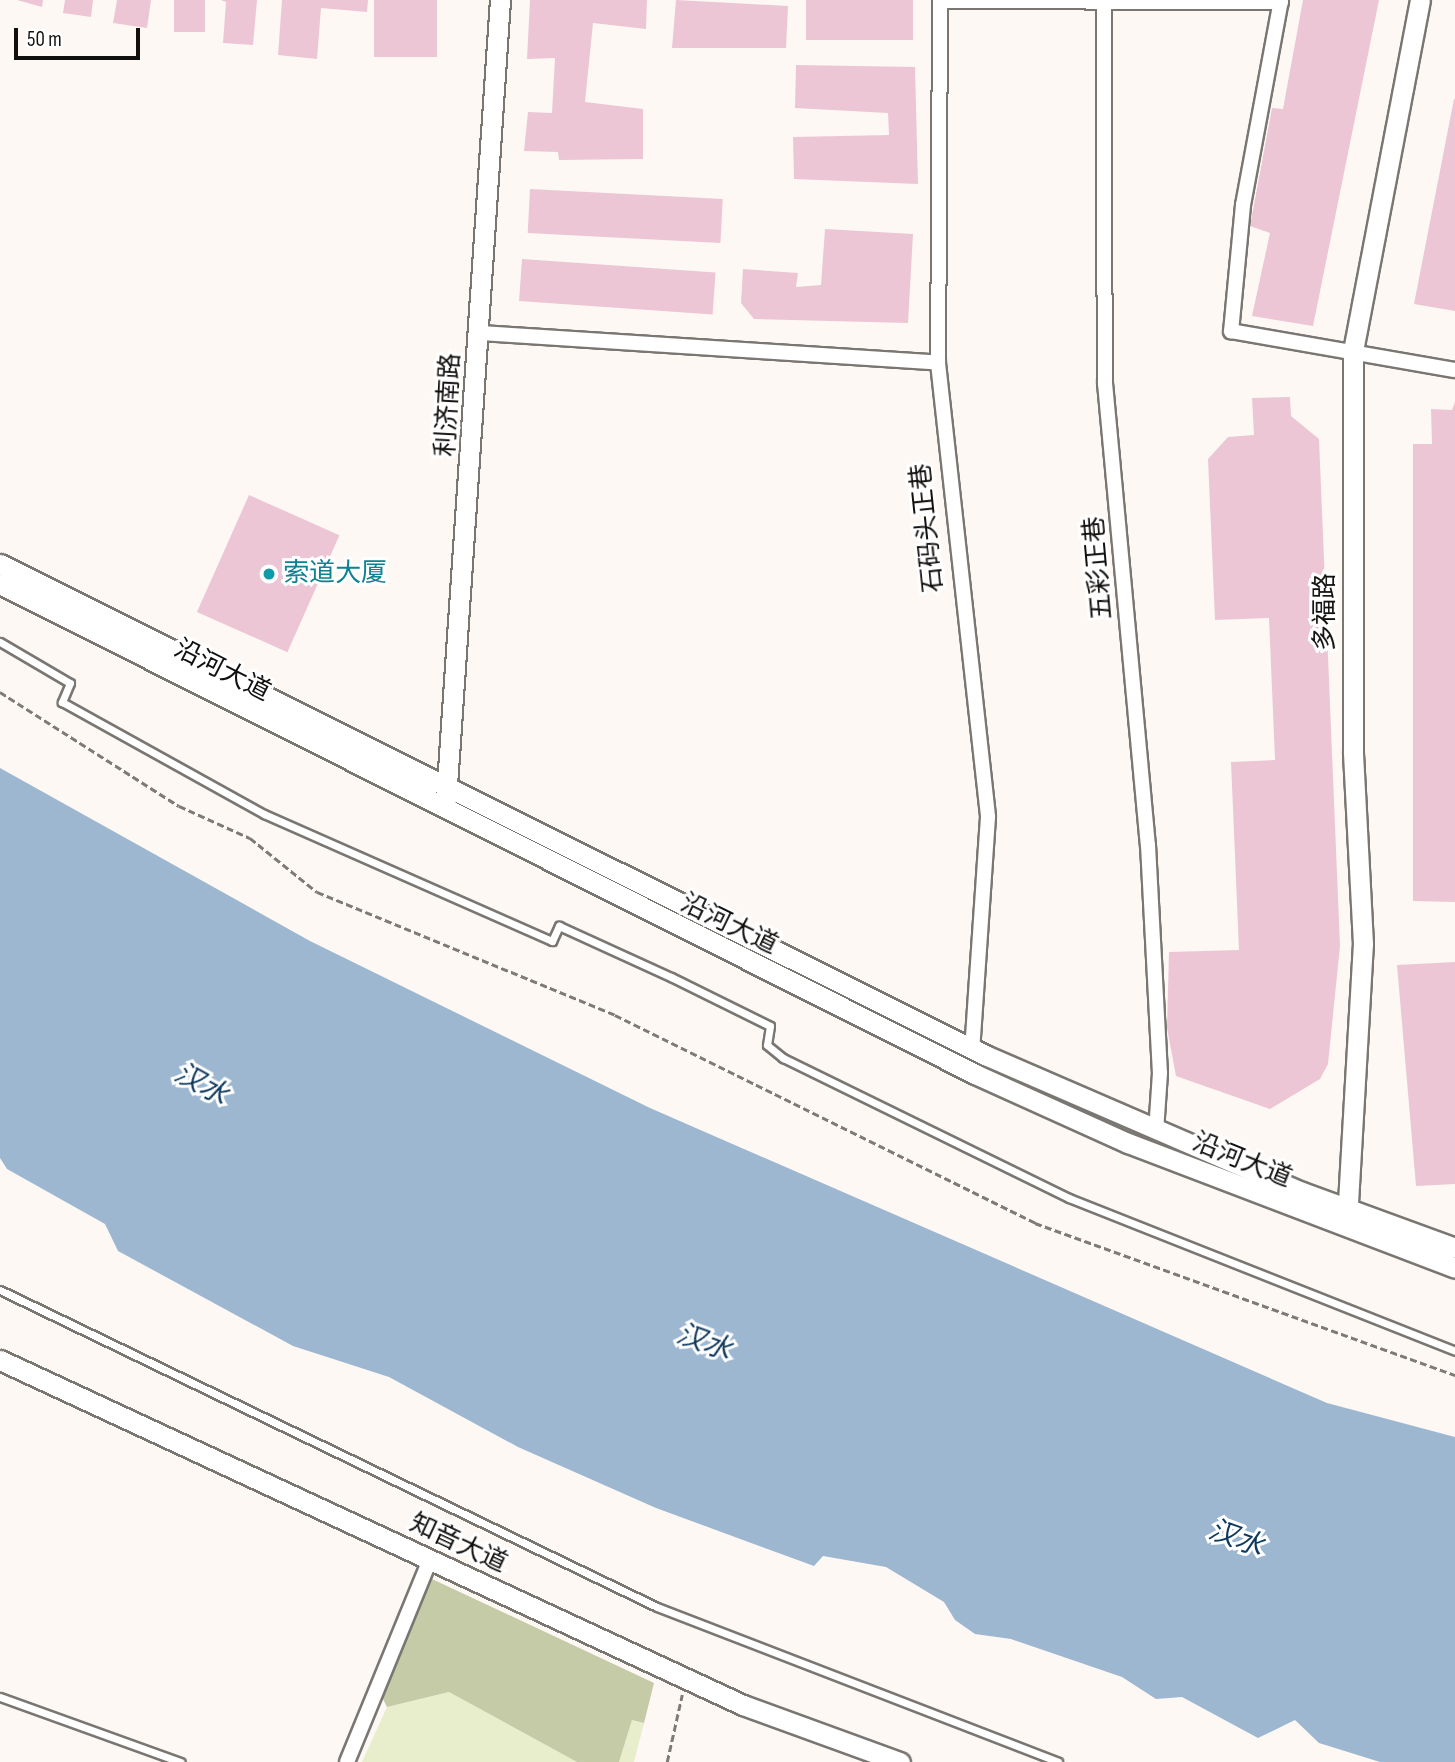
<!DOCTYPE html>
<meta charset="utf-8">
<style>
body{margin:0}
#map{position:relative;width:1455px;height:1762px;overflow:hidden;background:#fdf8f4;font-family:"Sofia Sans Condensed","Noto Sans SC",sans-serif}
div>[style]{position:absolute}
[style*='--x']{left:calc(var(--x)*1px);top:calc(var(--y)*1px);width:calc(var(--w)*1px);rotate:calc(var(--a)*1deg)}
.green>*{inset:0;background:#e8edcb}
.forest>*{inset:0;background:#c5caa7}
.water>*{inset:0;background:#9db7d1}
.building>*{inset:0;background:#ecc6d5;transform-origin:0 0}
.path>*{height:2.5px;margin-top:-1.25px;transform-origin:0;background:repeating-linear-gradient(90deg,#7d7a77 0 7px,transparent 0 10.5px)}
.roads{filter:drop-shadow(2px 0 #7a7672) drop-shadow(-2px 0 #7a7672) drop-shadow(0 2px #7a7672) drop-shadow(0 -2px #7a7672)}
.service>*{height:7px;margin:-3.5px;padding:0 3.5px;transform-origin:3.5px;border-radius:3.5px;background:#fff}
.minor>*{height:14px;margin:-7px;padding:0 7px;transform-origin:7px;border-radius:7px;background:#fff}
.secondary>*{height:19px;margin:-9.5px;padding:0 9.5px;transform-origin:9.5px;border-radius:9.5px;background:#fff}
.dots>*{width:19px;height:19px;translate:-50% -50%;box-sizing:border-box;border:4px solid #fff;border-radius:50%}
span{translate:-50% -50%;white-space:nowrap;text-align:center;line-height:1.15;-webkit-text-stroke:6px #fff;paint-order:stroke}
.street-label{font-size:26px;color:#12100f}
.culture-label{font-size:26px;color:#0d838f}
.left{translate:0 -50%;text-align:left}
.water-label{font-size:28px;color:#0e385c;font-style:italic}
.scale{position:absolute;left:14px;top:28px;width:126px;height:32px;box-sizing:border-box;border:4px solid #12100f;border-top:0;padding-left:9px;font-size:21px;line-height:24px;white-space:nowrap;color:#12100f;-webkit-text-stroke:5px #fff;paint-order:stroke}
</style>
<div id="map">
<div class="green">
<div style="clip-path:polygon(449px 1692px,577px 1762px,362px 1762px,387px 1707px)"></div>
<div style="clip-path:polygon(632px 1720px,644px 1723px,634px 1762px,619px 1762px)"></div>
</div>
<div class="forest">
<div style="clip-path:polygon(432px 1579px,654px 1683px,644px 1723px,632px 1720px,619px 1762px,577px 1762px,449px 1692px,387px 1707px,382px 1697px)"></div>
</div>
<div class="water">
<div style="clip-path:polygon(0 768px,310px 941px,650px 1108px,1327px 1403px,1455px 1437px,1455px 1762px,1380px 1762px,1319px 1743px,1295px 1720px,1258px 1738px,1182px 1697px,1156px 1699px,1122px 1677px,1011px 1639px,975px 1634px,955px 1620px,944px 1602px,886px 1567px,823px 1556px,814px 1566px,656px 1508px,518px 1447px,389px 1377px,293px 1346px,118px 1251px,105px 1224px,7px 1169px,0 1158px)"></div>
</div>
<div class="building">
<div style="clip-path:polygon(17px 0,43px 0,42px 7px)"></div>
<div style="clip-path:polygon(65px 0,93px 0,91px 17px,63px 13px)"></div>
<div style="clip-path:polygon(117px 0,151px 0,147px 28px,113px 23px)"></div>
<div style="left:174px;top:0;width:31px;height:32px"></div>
<div style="clip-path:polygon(221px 0,257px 0,253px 45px,223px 43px,226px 2px)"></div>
<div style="clip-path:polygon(282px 0,368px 0,367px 12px,321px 8px,317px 59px,278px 55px)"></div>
<div style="left:374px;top:0;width:63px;height:57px"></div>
<div style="clip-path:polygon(530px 0,647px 0,646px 29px,593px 23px,585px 102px,643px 109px,643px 159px,559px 160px,558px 152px,524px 151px,528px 112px,552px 113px,555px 58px,527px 59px)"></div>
<div style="clip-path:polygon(676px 0,788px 6px,786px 48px,672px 48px)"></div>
<div style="left:806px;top:0;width:107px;height:40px"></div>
<div style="clip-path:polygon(1303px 0,1379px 0,1313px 326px,1252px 316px,1270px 233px,1250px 226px,1272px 108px,1283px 109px)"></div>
<div style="clip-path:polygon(796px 65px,915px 67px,918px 184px,794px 179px,793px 137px,889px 135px,888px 113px,795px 108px)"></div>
<div style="clip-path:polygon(1454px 99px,1455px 99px,1455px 311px,1414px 304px)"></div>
<div style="left:530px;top:189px;width:193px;height:44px;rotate:3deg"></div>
<div style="clip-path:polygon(825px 229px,913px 234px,908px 323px,754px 319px,741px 303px,743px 269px,798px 273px,796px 287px,821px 285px)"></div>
<div style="left:522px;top:259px;width:194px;height:42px;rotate:4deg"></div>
<div style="clip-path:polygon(1290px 397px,1291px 416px,1319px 439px,1340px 946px,1328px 1064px,1320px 1079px,1270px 1109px,1176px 1076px,1167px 1028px,1169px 952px,1239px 950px,1231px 762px,1275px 760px,1269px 618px,1215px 620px,1208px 459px,1228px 437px,1254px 435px,1252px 398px)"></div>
<div style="clip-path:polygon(1455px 402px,1455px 902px,1413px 901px,1413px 444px,1432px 444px,1431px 409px,1452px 410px)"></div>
<div style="left:249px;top:495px;width:99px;height:128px;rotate:24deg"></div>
<div style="clip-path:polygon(1455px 962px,1455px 1184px,1416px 1186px,1397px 965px)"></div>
</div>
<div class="path">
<div style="--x:0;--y:692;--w:212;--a:32.5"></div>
<div style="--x:179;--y:806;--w:78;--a:24.3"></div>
<div style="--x:250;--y:838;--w:86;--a:38.9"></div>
<div style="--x:317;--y:892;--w:322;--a:22.4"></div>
<div style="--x:615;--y:1015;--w:469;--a:26.3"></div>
<div style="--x:1035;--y:1223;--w:447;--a:19.9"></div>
<div style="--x:667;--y:1762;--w:69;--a:-77.4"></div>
</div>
<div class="roads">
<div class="service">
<div style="--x:0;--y:642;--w:81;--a:30.4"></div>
<div style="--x:70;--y:683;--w:21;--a:113"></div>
<div style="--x:62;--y:702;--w:231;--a:29"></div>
<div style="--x:264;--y:814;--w:315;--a:23.8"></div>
<div style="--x:552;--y:941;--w:17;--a:-65"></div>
<div style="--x:559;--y:926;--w:123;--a:24.5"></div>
<div style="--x:671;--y:977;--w:110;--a:26.3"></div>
<div style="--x:770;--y:1026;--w:19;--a:99"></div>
<div style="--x:767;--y:1045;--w:21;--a:39"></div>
<div style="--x:783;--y:1058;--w:318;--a:26.1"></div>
<div style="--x:1069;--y:1198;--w:415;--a:21.6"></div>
<div style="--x:0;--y:1290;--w:729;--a:25.76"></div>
<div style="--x:657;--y:1607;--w:430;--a:21.1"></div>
<div style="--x:0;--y:1697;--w:192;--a:19.8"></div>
</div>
<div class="minor">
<div style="--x:940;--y:0;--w:363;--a:90.3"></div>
<div style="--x:938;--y:363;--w:457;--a:83.7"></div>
<div style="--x:988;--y:817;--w:233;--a:93.9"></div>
<div style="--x:1281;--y:0;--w:208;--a:100.5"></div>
<div style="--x:1243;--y:205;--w:127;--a:95.4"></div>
<div style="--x:1231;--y:331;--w:227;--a:9.9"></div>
<div style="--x:940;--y:1;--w:341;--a:0.2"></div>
<div style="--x:1104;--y:1;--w:382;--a:89.9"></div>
<div style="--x:1105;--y:383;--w:464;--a:84.7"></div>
<div style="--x:1148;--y:845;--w:228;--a:87"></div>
<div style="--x:1160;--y:1073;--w:58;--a:93.9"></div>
<div style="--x:480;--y:333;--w:459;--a:3.7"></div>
<div style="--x:347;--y:1762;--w:218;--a:-67.7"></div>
</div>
<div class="secondary">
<div style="--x:0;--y:564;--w:1101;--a:26.5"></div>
<div style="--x:985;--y:1055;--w:345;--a:23.4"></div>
<div style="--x:1302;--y:1192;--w:163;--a:20.1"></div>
<div style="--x:0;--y:584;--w:1091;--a:26.68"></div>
<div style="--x:975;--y:1074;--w:168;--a:24.3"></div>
<div style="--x:1128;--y:1143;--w:350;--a:20.9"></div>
<div style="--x:446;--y:800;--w:802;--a:-86.14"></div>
<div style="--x:1347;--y:1220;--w:276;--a:-86.7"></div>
<div style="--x:1363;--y:944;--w:193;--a:-93"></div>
<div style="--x:1353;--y:751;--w:400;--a:-90"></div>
<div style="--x:1353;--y:351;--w:357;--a:-79.2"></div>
<div style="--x:0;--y:1360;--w:819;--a:24.91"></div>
<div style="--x:743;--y:1705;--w:167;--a:20"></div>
</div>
</div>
<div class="dots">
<div style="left:269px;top:574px;background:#0f9aa8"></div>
</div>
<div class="street-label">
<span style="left:449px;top:405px;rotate:-87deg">利济南路</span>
<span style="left:928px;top:528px;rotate:-96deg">石码头正巷</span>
<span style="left:1099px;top:568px;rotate:-95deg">五彩正巷</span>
<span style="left:1326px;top:612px;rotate:-90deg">多福路</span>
<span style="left:222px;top:671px;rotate:27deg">沿河大道</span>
<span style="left:729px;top:925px;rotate:26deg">沿河大道</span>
<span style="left:1242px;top:1161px;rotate:22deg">沿河大道</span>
<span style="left:458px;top:1544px;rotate:25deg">知音大道</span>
</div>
<div class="culture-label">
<span class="left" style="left:283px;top:574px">索道大厦</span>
</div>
<div class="water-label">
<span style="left:201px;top:1085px;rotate:29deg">汉水</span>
<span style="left:704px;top:1343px;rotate:20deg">汉水</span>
<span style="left:1236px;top:1539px;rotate:20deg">汉水</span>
</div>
<div class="scale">50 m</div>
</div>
